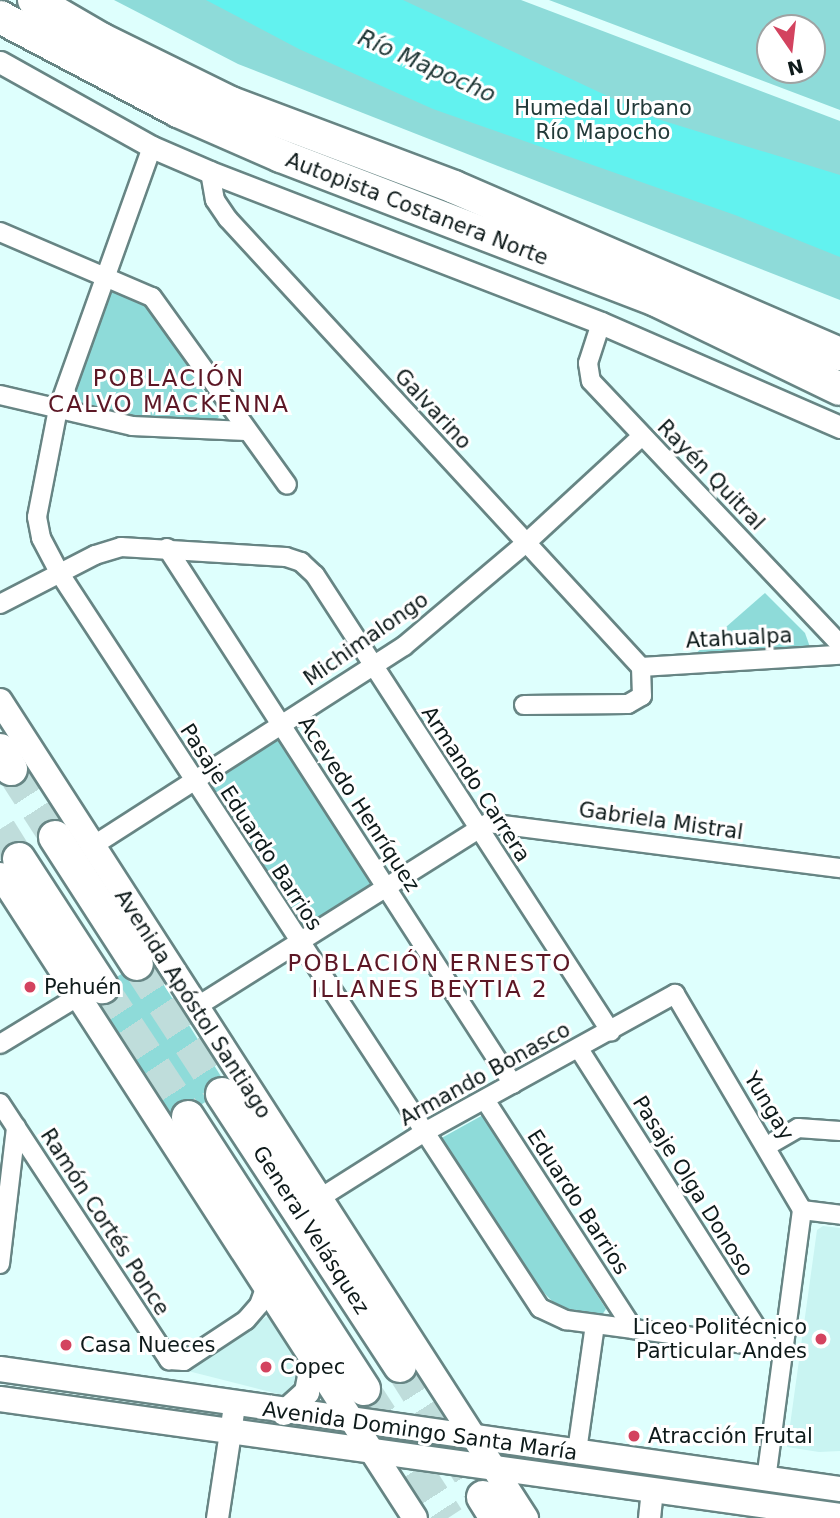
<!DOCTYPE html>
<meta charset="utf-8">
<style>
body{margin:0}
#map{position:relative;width:840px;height:1518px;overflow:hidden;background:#defffd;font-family:"DejaVu Sans",sans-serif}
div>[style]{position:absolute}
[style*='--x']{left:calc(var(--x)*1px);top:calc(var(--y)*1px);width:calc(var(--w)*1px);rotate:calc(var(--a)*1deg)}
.built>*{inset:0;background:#c9f4f2}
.green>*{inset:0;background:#8edbd9;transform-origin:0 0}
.water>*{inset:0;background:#62f2ef}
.motorway-tunnel>*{height:32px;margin-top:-16px;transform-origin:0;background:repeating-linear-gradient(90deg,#bfdddb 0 32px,transparent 0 48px)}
.roads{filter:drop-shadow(2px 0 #678584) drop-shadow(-2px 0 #678584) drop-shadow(0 2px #678584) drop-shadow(0 -2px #678584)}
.minor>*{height:18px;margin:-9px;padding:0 9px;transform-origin:9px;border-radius:9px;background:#fff}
.tertiary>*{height:21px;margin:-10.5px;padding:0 10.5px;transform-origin:10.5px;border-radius:10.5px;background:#fff}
.secondary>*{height:24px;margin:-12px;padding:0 12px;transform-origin:12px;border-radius:12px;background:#fff}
.motorway>*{height:32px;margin:-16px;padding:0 16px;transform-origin:16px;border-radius:16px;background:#fff}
.dots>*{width:19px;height:19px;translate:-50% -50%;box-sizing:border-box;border:4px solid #fff;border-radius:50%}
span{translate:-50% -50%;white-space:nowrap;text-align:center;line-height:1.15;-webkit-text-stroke:6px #fff;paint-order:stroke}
.park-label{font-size:21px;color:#223a39}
.street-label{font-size:21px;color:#0e1a1a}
.poi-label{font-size:21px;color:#0e1a1a}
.left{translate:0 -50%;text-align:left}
.right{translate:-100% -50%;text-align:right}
.water-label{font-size:23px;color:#203837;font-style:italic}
.neighbourhood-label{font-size:23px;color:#5c1725;letter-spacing:2px}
.north{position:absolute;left:756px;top:14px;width:70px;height:70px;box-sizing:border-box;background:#fff;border:2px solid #9fa3a3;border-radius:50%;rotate:166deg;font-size:19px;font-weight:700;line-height:28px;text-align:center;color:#0e1a1a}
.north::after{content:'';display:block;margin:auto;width:24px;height:32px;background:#d3435f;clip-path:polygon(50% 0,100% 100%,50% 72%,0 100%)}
</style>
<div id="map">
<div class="built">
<div style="clip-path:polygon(823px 1226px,840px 1228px,840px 1451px,819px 1452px,787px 1447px,817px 1230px)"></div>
<div style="clip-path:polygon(271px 1314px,300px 1361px,294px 1386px,282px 1395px,184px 1370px)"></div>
</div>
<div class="green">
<div style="clip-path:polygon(114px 0,521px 0,840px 121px,840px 300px,238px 64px)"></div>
<div style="clip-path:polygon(evenodd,549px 0,840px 0,840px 110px,549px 0,770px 28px,812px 28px,812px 70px,770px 70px,770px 28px)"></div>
<div style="clip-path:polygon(111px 285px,146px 298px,219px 417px,212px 423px,145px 421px,70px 403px)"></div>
<div style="clip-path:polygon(765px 593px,805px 633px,811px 650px,694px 655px)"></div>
<div style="left:280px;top:738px;width:173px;height:84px;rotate:58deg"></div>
<div style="left:147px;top:958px;width:153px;height:73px;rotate:58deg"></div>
<div style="clip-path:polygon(483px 1115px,606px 1309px,602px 1315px,558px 1307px,543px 1292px,438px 1140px)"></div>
<div style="left:643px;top:1469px;width:199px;height:8px;rotate:8deg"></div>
</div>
<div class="water">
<div style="clip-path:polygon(206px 0,403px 0,654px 118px,840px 175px,840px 257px,735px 215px,433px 109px,299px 49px)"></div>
</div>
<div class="motorway-tunnel">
<div style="--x:11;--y:769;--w:81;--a:57.1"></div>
<div style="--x:0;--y:829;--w:36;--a:58"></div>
<div style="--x:137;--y:964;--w:155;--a:56.8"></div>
<div style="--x:102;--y:987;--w:156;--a:56.5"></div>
<div style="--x:400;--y:1366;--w:155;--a:57.6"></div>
<div style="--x:364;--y:1389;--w:154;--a:56.9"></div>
</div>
<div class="roads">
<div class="minor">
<div style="--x:152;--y:147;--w:278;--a:109.7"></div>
<div style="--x:58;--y:409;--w:110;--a:101"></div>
<div style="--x:37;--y:517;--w:21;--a:79"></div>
<div style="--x:41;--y:538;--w:41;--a:62.2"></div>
<div style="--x:60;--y:574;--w:877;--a:56.82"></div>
<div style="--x:540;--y:1308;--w:29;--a:25"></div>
<div style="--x:566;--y:1320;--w:219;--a:7.6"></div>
<div style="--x:210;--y:172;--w:28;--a:80"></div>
<div style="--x:215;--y:200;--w:23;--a:56"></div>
<div style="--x:228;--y:219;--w:609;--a:47.33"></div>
<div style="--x:0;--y:232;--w:165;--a:23.2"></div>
<div style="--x:152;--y:297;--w:231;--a:54.3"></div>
<div style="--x:601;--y:323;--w:42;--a:108"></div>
<div style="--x:588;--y:363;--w:18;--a:81"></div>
<div style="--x:591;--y:381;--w:362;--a:46.6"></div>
<div style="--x:0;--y:395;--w:136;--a:13.2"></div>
<div style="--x:132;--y:426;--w:114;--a:2.5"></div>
<div style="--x:167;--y:548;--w:638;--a:57.16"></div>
<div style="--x:0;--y:604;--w:107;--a:-27.3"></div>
<div style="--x:95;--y:555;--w:27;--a:-17"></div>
<div style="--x:121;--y:547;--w:165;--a:3.5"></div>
<div style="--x:286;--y:557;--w:16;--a:18"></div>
<div style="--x:301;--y:562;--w:19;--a:43"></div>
<div style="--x:315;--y:575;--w:544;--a:57.07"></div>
<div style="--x:641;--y:667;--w:199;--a:-3.5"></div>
<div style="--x:524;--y:705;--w:104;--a:-0.6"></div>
<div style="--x:628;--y:704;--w:16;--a:-30"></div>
<div style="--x:642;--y:696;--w:29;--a:-92"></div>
<div style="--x:91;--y:847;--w:372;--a:-32.7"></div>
<div style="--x:404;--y:646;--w:160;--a:-40.2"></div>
<div style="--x:526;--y:543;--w:158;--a:-42.7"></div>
<div style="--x:196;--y:1007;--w:345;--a:-32.2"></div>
<div style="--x:488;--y:823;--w:355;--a:7.3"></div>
<div style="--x:0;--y:1044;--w:92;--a:-31.3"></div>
<div style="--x:579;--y:1049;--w:353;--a:57.5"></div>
<div style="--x:485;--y:1100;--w:273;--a:57.1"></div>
<div style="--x:0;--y:1103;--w:308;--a:56.7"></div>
<div style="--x:169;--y:1360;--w:15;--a:4"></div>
<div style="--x:184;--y:1361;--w:74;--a:-33.5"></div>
<div style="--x:246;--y:1320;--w:20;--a:-49"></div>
<div style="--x:259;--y:1305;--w:20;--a:-70"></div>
<div style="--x:767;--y:1146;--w:36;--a:-30"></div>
<div style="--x:798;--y:1128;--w:42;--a:4.1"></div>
<div style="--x:320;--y:1198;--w:122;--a:-32.3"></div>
<div style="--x:423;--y:1133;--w:288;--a:-28.9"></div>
<div style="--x:675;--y:994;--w:251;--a:59.5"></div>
<div style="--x:802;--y:1210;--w:271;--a:97.6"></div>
<div style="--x:802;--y:1210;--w:38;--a:7"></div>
<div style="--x:0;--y:1264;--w:138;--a:-83.3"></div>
<div style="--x:577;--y:1451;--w:128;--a:-81.9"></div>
</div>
<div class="tertiary">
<div style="--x:0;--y:62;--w:174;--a:29.2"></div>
<div style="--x:152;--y:147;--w:63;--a:23.3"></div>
<div style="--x:210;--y:172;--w:419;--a:21.1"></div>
<div style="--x:601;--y:323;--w:261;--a:23.5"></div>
<div style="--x:217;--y:1518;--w:113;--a:-81.4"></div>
<div style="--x:649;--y:1518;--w:27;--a:-84"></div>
</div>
<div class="secondary">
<div style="--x:0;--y:701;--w:972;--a:57.23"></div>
<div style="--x:0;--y:875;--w:765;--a:57.16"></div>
<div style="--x:0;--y:1369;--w:849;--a:8.13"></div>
<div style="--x:0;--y:1399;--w:848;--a:7.93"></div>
<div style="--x:284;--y:1413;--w:31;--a:-42"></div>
<div style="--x:307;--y:1392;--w:33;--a:-79"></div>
</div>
<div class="motorway">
<div style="--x:34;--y:0;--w:78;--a:30.2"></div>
<div style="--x:101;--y:39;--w:145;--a:26.2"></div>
<div style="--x:231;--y:103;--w:238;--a:20.6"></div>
<div style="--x:454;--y:187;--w:421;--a:23.4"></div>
<div style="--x:0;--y:17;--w:201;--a:27.8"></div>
<div style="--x:178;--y:111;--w:112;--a:23.6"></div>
<div style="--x:281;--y:156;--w:402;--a:21"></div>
<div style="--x:656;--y:300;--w:204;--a:25.8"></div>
<div style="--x:0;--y:750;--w:22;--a:60"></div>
<div style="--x:55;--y:837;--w:151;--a:57.2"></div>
<div style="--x:19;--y:859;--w:153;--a:57"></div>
<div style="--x:222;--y:1094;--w:325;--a:56.8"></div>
<div style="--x:188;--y:1117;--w:324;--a:57.1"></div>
<div style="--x:483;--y:1497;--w:25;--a:58"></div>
</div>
</div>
<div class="dots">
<div style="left:30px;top:987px;background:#d3435f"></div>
<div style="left:821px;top:1339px;background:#d3435f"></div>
<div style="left:66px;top:1345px;background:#d3435f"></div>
<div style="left:266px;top:1367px;background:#d3435f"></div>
<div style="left:634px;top:1436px;background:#d3435f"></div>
</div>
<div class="park-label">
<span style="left:603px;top:120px">Humedal Urbano<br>Río Mapocho</span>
</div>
<div class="street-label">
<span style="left:417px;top:209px;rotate:21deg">Autopista Costanera Norte</span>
<span style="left:433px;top:409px;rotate:47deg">Galvarino</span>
<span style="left:711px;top:475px;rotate:46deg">Rayén Quitral</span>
<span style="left:739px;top:638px;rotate:-3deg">Atahualpa</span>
<span style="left:366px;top:639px;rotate:-35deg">Michimalongo</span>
<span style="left:476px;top:784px;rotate:57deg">Armando Carrera</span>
<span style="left:359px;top:804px;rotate:57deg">Acevedo Henríquez</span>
<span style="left:661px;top:821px;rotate:8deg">Gabriela Mistral</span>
<span style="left:251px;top:827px;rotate:57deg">Pasaje Eduardo Barrios</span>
<span style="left:193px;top:1004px;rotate:57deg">Avenida Apóstol Santiago</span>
<span style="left:485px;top:1074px;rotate:-29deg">Armando Bonasco</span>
<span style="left:769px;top:1106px;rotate:59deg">Yungay</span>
<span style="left:693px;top:1186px;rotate:58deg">Pasaje Olga Donoso</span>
<span style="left:578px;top:1202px;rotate:57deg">Eduardo Barrios</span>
<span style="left:105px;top:1222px;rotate:57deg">Ramón Cortés Ponce</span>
<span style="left:311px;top:1230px;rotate:57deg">General Velásquez</span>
<span style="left:420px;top:1431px;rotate:8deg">Avenida Domingo Santa María</span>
</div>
<div class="poi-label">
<span class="left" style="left:44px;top:987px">Pehuén</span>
<span class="right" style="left:807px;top:1339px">Liceo Politécnico<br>Particular Andes</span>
<span class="left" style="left:80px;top:1345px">Casa Nueces</span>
<span class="left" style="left:280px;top:1367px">Copec</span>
<span class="left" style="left:648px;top:1436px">Atracción Frutal</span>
</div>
<div class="water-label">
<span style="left:427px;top:66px;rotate:24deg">Río Mapocho</span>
</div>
<div class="neighbourhood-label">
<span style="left:169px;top:391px">POBLACIÓN<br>CALVO MACKENNA</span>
<span style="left:430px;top:976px">POBLACIÓN ERNESTO<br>ILLANES BEYTIA 2</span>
</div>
<div class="north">N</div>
</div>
